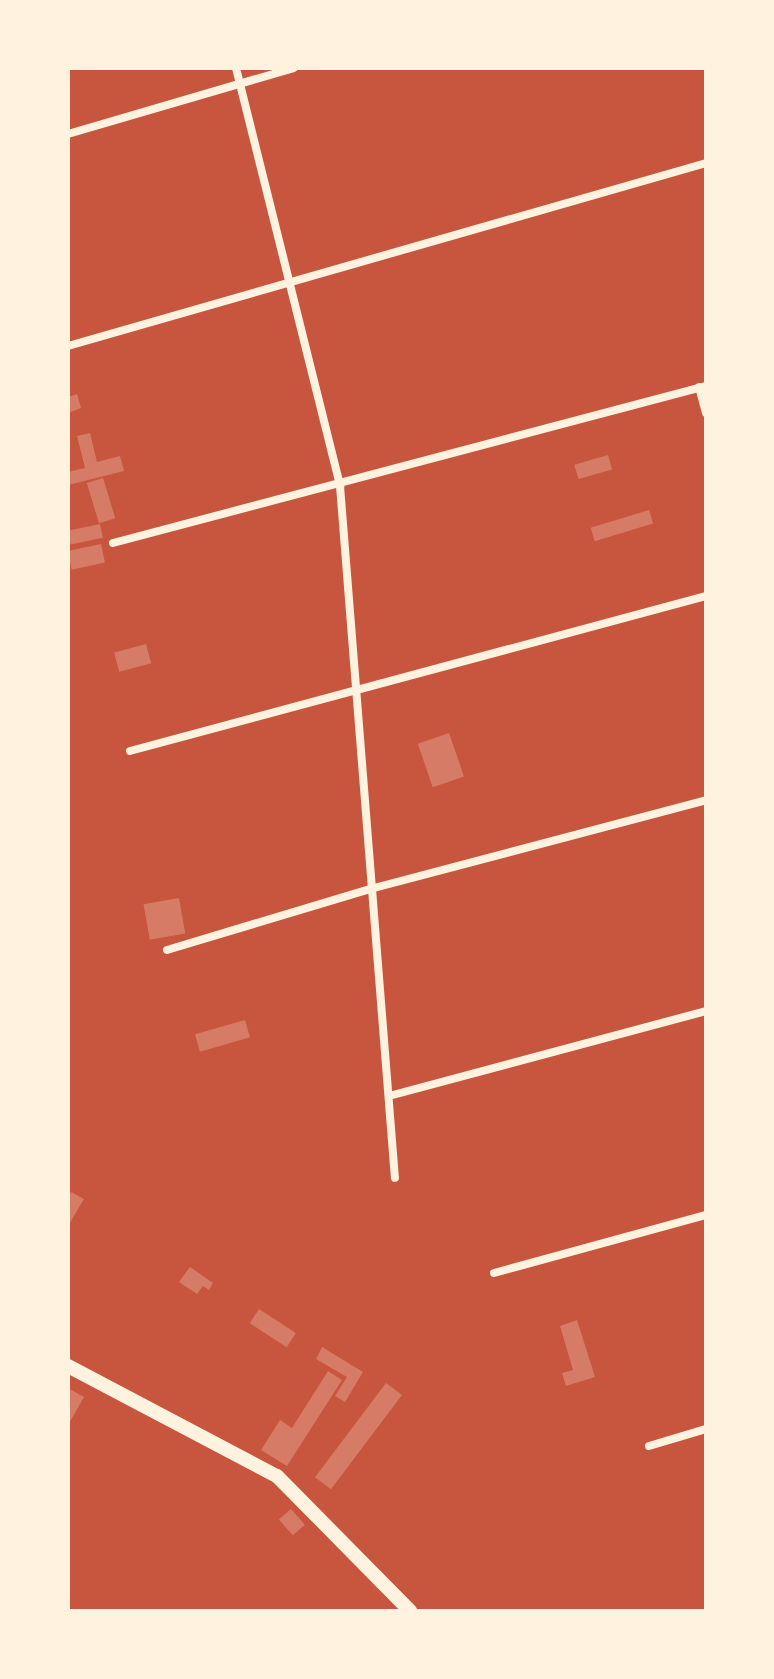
<!DOCTYPE html>
<style>
body{margin:0}
#map{position:relative;width:774px;height:1679px;overflow:hidden;background:#c8553d;font-family:Lora,serif}
div>[style]{position:absolute}
[style*='--x']{left:calc(var(--x)*1px);top:calc(var(--y)*1px);width:calc(var(--w)*1px);rotate:calc(var(--a)*1deg)}
.building>*{inset:0;background:#d67c66;transform-origin:0 0}
.minor>*{height:8px;margin:-4px;padding:0 4px;transform-origin:4px;border-radius:4px;background:#fff3e0}
.tertiary>*{height:14px;margin:-7px;padding:0 7px;transform-origin:7px;border-radius:7px;background:#fff3e0}
span{translate:-50% -50%;white-space:nowrap;text-align:center;line-height:1.15;-webkit-text-stroke:6px #fff3e0;paint-order:stroke}
.frame{position:absolute;inset:0;border:70px solid #fff3e0;pointer-events:none}
</style>
<div id="map">
<div class="building">
<div style="clip-path:polygon(77px 394px,81px 408px,68px 413px,68px 397px)"></div>
<div style="clip-path:polygon(90px 433px,97px 462px,120px 456px,124px 471px,68px 485px,68px 472px,85px 468px,77px 436px)"></div>
<div style="left:608px;top:455px;width:15px;height:35px;rotate:74deg"></div>
<div style="left:103px;top:478px;width:42px;height:17px;rotate:73deg"></div>
<div style="left:649px;top:510px;width:14px;height:61px;rotate:73deg"></div>
<div style="left:100px;top:524px;width:14px;height:33px;rotate:78deg"></div>
<div style="left:101px;top:544px;width:19px;height:34px;rotate:78deg"></div>
<div style="left:146px;top:644px;width:20px;height:33px;rotate:75deg"></div>
<div style="left:449px;top:733px;width:46px;height:33px;rotate:71deg"></div>
<div style="left:179px;top:898px;width:36px;height:36px;rotate:80deg"></div>
<div style="left:245px;top:1020px;width:18px;height:52px;rotate:74deg"></div>
<div style="clip-path:polygon(71px 1192px,84px 1199px,68px 1226px,68px 1198px)"></div>
<div style="clip-path:polygon(190px 1267px,213px 1283px,209px 1290px,203px 1286px,197px 1294px,179px 1282px)"></div>
<div style="left:259px;top:1309px;width:44px;height:17px;rotate:33deg"></div>
<div style="clip-path:polygon(577px 1320px,595px 1377px,566px 1386px,562px 1373px,573px 1370px,560px 1326px)"></div>
<div style="clip-path:polygon(322px 1347px,363px 1372px,345px 1402px,335px 1396px,347px 1377px,316px 1359px)"></div>
<div style="clip-path:polygon(328px 1371px,342px 1380px,287px 1466px,261px 1450px,280px 1420px,292px 1428px)"></div>
<div style="left:386px;top:1383px;width:20px;height:118px;rotate:37deg"></div>
<div style="clip-path:polygon(68px 1388px,84px 1397px,68px 1425px)"></div>
<div style="left:291px;top:1509px;width:21px;height:16px;rotate:49deg"></div>
</div>
<div class="minor">
<div style="--x:236;--y:68;--w:431;--a:76"></div>
<div style="--x:340;--y:486;--w:694;--a:85.46"></div>
<div style="--x:68;--y:134;--w:235;--a:-16.3"></div>
<div style="--x:68;--y:346;--w:664;--a:-16"></div>
<div style="--x:699;--y:387;--w:27;--a:75"></div>
<div style="--x:113;--y:543;--w:613;--a:-14.83"></div>
<div style="--x:130;--y:751;--w:596;--a:-15.06"></div>
<div style="--x:167;--y:950;--w:216;--a:-16.7"></div>
<div style="--x:374;--y:888;--w:343;--a:-14.8"></div>
<div style="--x:389;--y:1096;--w:328;--a:-15"></div>
<div style="--x:494;--y:1273;--w:220;--a:-15.3"></div>
<div style="--x:649;--y:1446;--w:59;--a:-16.6"></div>
</div>
<div class="tertiary">
<div style="--x:68;--y:1366;--w:236;--a:27.8"></div>
<div style="--x:277;--y:1476;--w:190;--a:45.4"></div>
</div>
<div class="frame"></div>
</div>
